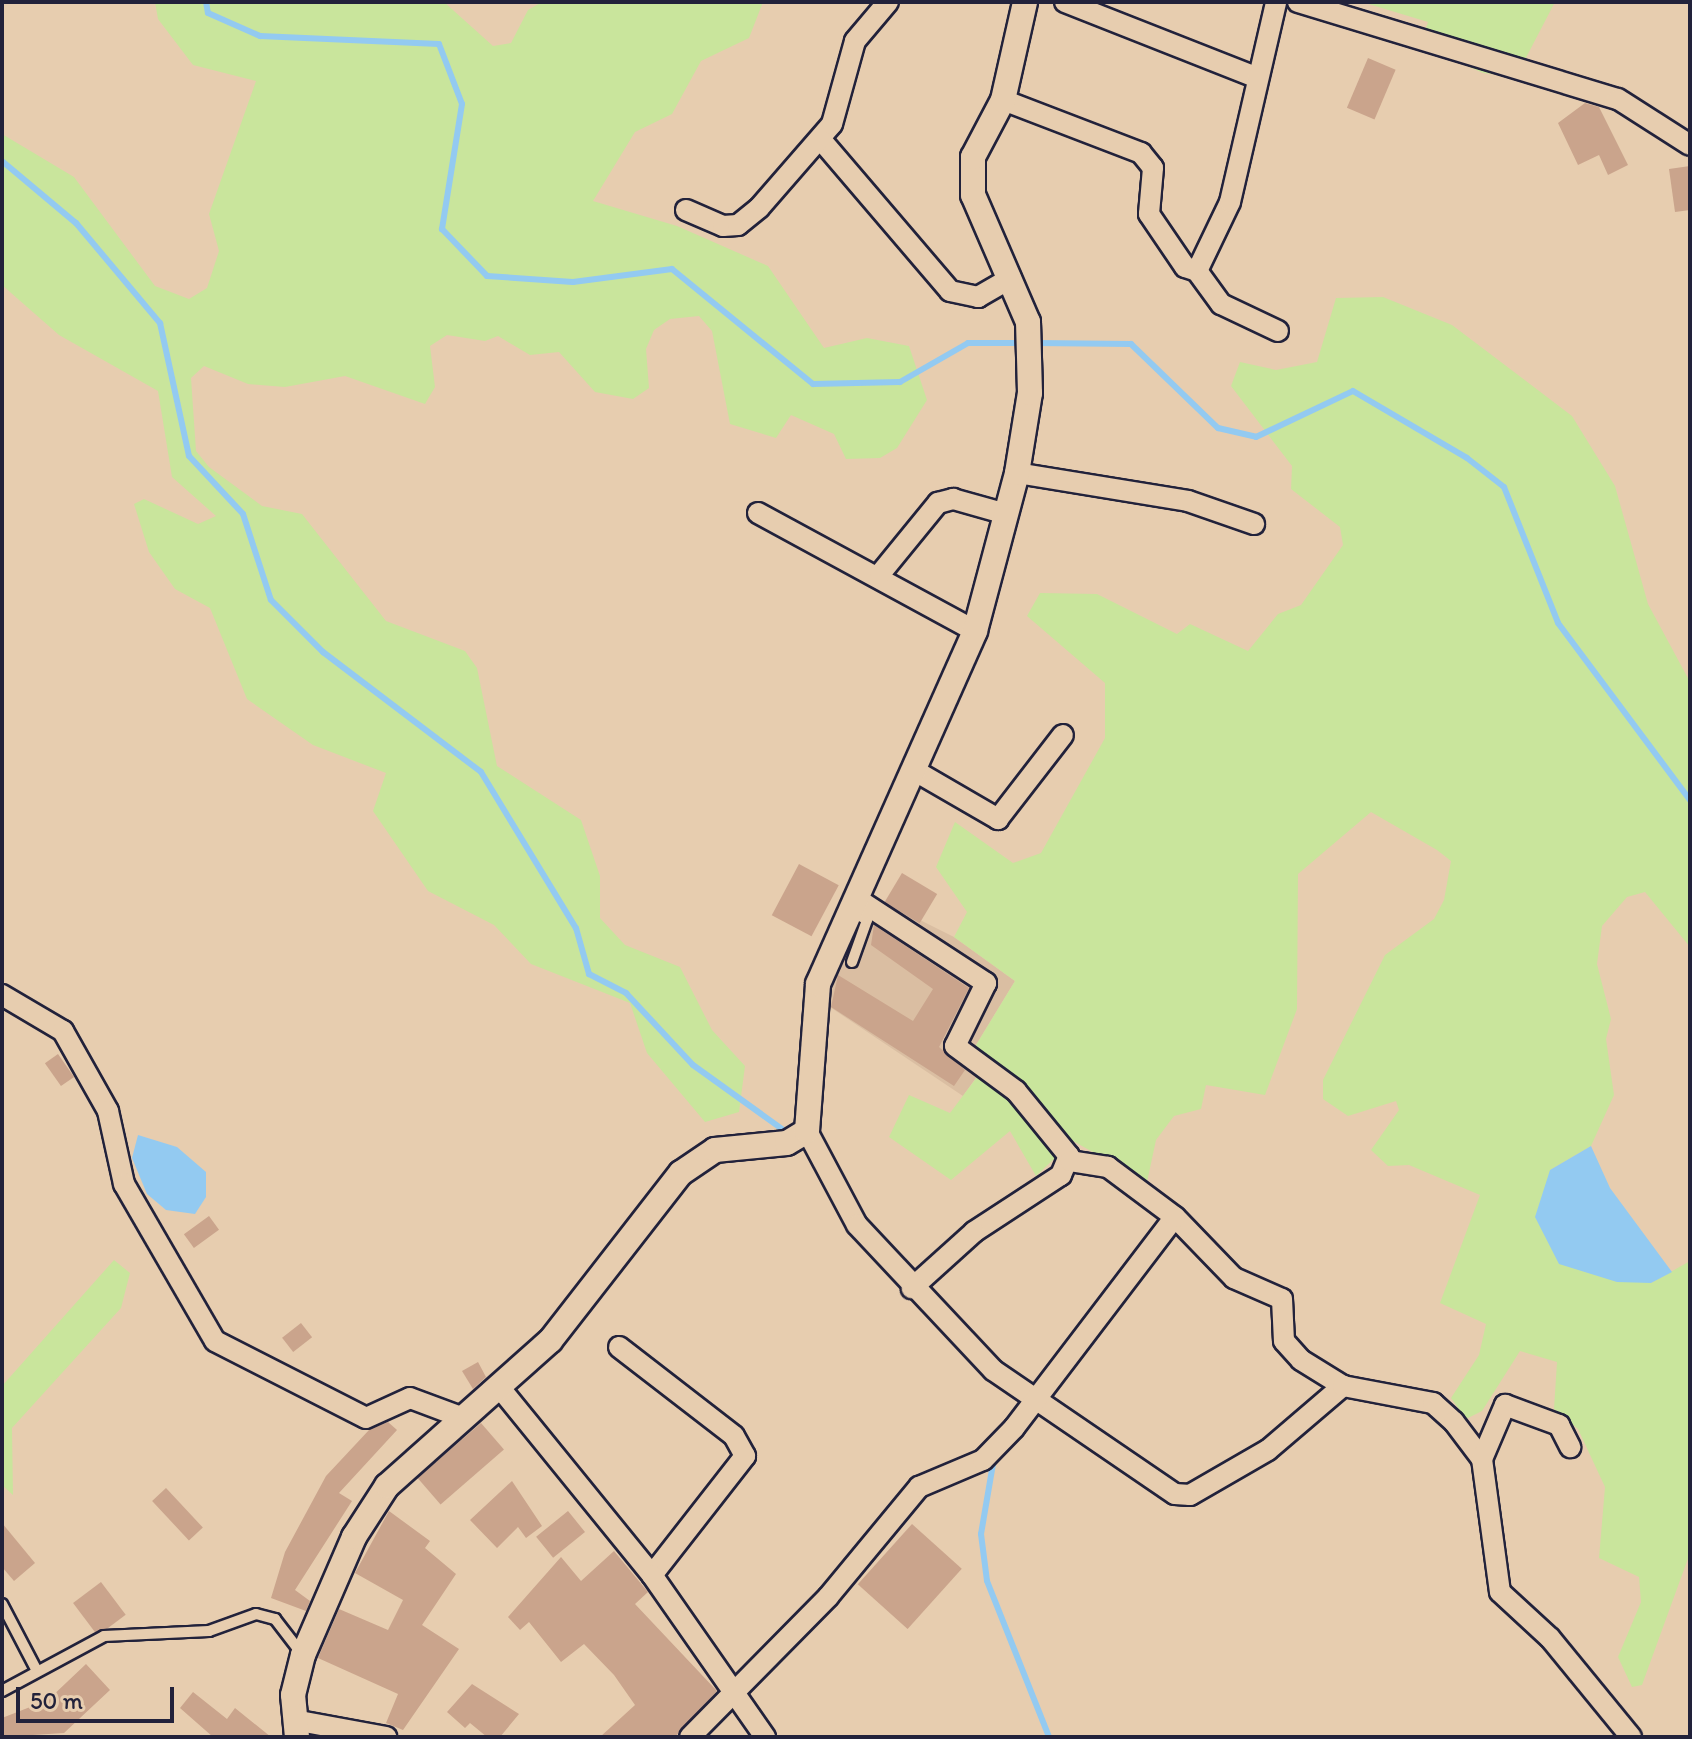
<!DOCTYPE html>
<style>
body{margin:0}
#map{position:relative;width:1692px;height:1739px;overflow:hidden;background:#e7cdaf;font-family:Itim,sans-serif}
div>[style]{position:absolute}
[style*='--x']{left:calc(var(--x)*1px);top:calc(var(--y)*1px);width:calc(var(--w)*1px);rotate:calc(var(--a)*1deg)}
.built>*{inset:0;background:#dabea2}
.green>*{inset:0;background:#c9e59c}
.water>*{inset:0;background:#93caf1}
.stream>*{height:6px;margin:-3px;padding:0 3px;transform-origin:3px;border-radius:3px;background:#93caf1}
.building>*{inset:0;background:#caa48c;transform-origin:0 0}
.roads{filter:drop-shadow(2px 0 #22223b) drop-shadow(-2px 0 #22223b) drop-shadow(0 2px #22223b) drop-shadow(0 -2px #22223b)}
.service>*{height:10px;margin:-5px;padding:0 5px;transform-origin:5px;border-radius:5px;background:#e7cdaf}
.minor>*{height:20px;margin:-10px;padding:0 10px;transform-origin:10px;border-radius:10px;background:#e7cdaf}
.tertiary>*{height:24px;margin:-12px;padding:0 12px;transform-origin:12px;border-radius:12px;background:#e7cdaf}
span{translate:-50% -50%;white-space:nowrap;text-align:center;line-height:1.15;-webkit-text-stroke:8px #e7cdaf;paint-order:stroke}
.frame{position:absolute;inset:0;border:4px solid #22223b;pointer-events:none}
.scale{position:absolute;left:16px;top:1687px;width:158px;height:36px;box-sizing:border-box;border:4px solid #22223b;border-top:0;padding-left:10px;font-size:24px;line-height:28px;white-space:nowrap;color:#22223b;-webkit-text-stroke:6px #e7cdaf;paint-order:stroke}
</style>
<div id="map">
<div class="built">
<div style="clip-path:polygon(872px 896px,954px 937px,1015px 981px,973px 1050px,983px 1068px,963px 1096px,818px 999px)"></div>
</div>
<div class="green">
<div style="clip-path:polygon(155px 2px,444px 2px,493px 46px,511px 43px,528px 10px,542px 2px,763px 2px,749px 38px,701px 61px,672px 114px,635px 132px,593px 201px,677px 226px,768px 266px,824px 348px,867px 338px,909px 346px,927px 400px,897px 448px,880px 458px,846px 459px,834px 434px,791px 415px,776px 438px,730px 424px,712px 331px,699px 316px,670px 319px,654px 330px,646px 349px,649px 388px,633px 399px,595px 392px,559px 352px,530px 355px,498px 336px,485px 341px,447px 335px,430px 346px,435px 387px,425px 404px,345px 376px,285px 387px,248px 384px,204px 366px,191px 378px,196px 451px,209px 467px,262px 506px,302px 514px,386px 621px,465px 651px,477px 668px,497px 766px,581px 820px,600px 876px,600px 918px,625px 945px,680px 967px,712px 1030px,745px 1066px,739px 1112px,705px 1122px,647px 1053px,630px 1003px,531px 964px,494px 925px,428px 891px,373px 811px,386px 773px,313px 745px,247px 699px,210px 608px,175px 589px,149px 552px,134px 504px,144px 499px,198px 524px,216px 516px,172px 477px,158px 391px,59px 335px,2px 285px,2px 134px,74px 177px,155px 286px,189px 299px,207px 288px,219px 251px,209px 214px,256px 81px,193px 65px,158px 19px)"></div>
<div style="clip-path:polygon(1362px 2px,1555px 2px,1516px 77px,1483px 73px,1420px 45px,1428px 22px)"></div>
<div style="clip-path:polygon(1383px 297px,1452px 325px,1572px 416px,1615px 486px,1648px 604px,1690px 682px,1690px 947px,1645px 892px,1627px 897px,1602px 926px,1597px 964px,1611px 1019px,1606px 1039px,1614px 1095px,1591px 1146px,1550px 1170px,1651px 1283px,1690px 1261px,1690px 1553px,1642px 1685px,1632px 1687px,1618px 1657px,1641px 1602px,1639px 1577px,1599px 1558px,1605px 1487px,1578px 1429px,1554px 1409px,1557px 1362px,1520px 1351px,1482px 1411px,1466px 1419px,1451px 1398px,1479px 1355px,1486px 1324px,1440px 1303px,1480px 1195px,1409px 1165px,1388px 1166px,1371px 1150px,1399px 1110px,1396px 1101px,1348px 1116px,1323px 1099px,1323px 1080px,1385px 955px,1434px 919px,1444px 900px,1451px 861px,1437px 850px,1371px 812px,1298px 874px,1297px 1009px,1265px 1095px,1206px 1085px,1201px 1109px,1174px 1116px,1156px 1140px,1147px 1182px,1073px 1141px,1036px 1176px,1010px 1131px,951px 1180px,889px 1137px,909px 1095px,950px 1113px,983px 1069px,973px 1050px,1015px 981px,954px 937px,967px 912px,936px 867px,955px 822px,1013px 863px,1041px 853px,1105px 738px,1105px 683px,1027px 616px,1040px 593px,1097px 594px,1177px 634px,1190px 624px,1248px 651px,1278px 614px,1301px 605px,1343px 545px,1340px 527px,1291px 489px,1292px 466px,1231px 386px,1240px 362px,1276px 370px,1317px 362px,1336px 298px)"></div>
<div style="clip-path:polygon(114px 1260px,130px 1273px,121px 1308px,12px 1428px,13px 1495px,2px 1485px,2px 1386px)"></div>
</div>
<div class="water">
<div style="clip-path:polygon(138px 1135px,177px 1147px,206px 1172px,206px 1197px,195px 1214px,166px 1210px,147px 1194px,132px 1158px)"></div>
<div style="clip-path:polygon(1591px 1146px,1610px 1188px,1672px 1272px,1651px 1283px,1617px 1282px,1559px 1264px,1535px 1217px,1550px 1170px)"></div>
</div>
<div class="stream">
<div style="--x:206;--y:2;--w:11;--a:80"></div>
<div style="--x:208;--y:13;--w:57;--a:23.9"></div>
<div style="--x:260;--y:36;--w:179;--a:2.6"></div>
<div style="--x:439;--y:44;--w:64;--a:69"></div>
<div style="--x:462;--y:104;--w:127;--a:99.1"></div>
<div style="--x:442;--y:229;--w:65;--a:46.2"></div>
<div style="--x:487;--y:276;--w:86;--a:4"></div>
<div style="--x:573;--y:282;--w:100;--a:-7.5"></div>
<div style="--x:672;--y:269;--w:182;--a:39.2"></div>
<div style="--x:813;--y:384;--w:87;--a:-1.3"></div>
<div style="--x:900;--y:382;--w:78;--a:-29.8"></div>
<div style="--x:968;--y:343;--w:56;--a:0"></div>
<div style="--x:2;--y:161;--w:97;--a:40"></div>
<div style="--x:76;--y:223;--w:131;--a:50"></div>
<div style="--x:160;--y:323;--w:136;--a:77.7"></div>
<div style="--x:189;--y:456;--w:79;--a:47"></div>
<div style="--x:243;--y:514;--w:90;--a:72"></div>
<div style="--x:271;--y:600;--w:74;--a:45"></div>
<div style="--x:323;--y:652;--w:198;--a:37.2"></div>
<div style="--x:481;--y:772;--w:183;--a:58.7"></div>
<div style="--x:576;--y:928;--w:48;--a:74.2"></div>
<div style="--x:589;--y:974;--w:42;--a:27.2"></div>
<div style="--x:626;--y:993;--w:98;--a:47.1"></div>
<div style="--x:693;--y:1065;--w:118;--a:35.7"></div>
<div style="--x:1036;--y:343;--w:95;--a:0.6"></div>
<div style="--x:1131;--y:344;--w:121;--a:44"></div>
<div style="--x:1218;--y:428;--w:39;--a:13"></div>
<div style="--x:1256;--y:437;--w:107;--a:-25.4"></div>
<div style="--x:1353;--y:391;--w:132;--a:30.4"></div>
<div style="--x:1467;--y:458;--w:47;--a:38.1"></div>
<div style="--x:1504;--y:487;--w:146;--a:68.3"></div>
<div style="--x:1558;--y:623;--w:221;--a:53.3"></div>
<div style="--x:994;--y:1458;--w:77;--a:99.7"></div>
<div style="--x:981;--y:1534;--w:47;--a:82.7"></div>
<div style="--x:987;--y:1581;--w:168;--a:68.3"></div>
</div>
<div class="building">
<div style="left:1368px;top:58px;width:30px;height:54px;rotate:23deg"></div>
<div style="clip-path:polygon(1585px 103px,1599px 107px,1628px 165px,1608px 175px,1599px 155px,1578px 165px,1558px 123px)"></div>
<div style="clip-path:polygon(1690px 166px,1690px 210px,1675px 212px,1669px 169px)"></div>
<div style="left:799px;top:864px;width:45px;height:58px;rotate:28deg"></div>
<div style="left:902px;top:873px;width:41px;height:34px;rotate:31deg"></div>
<div style="clip-path:polygon(874px 925px,969px 988px,939px 1047px,965px 1070px,954px 1086px,831px 1007px,838px 975px,913px 1021px,933px 989px,871px 945px)"></div>
<div style="left:58px;top:1054px;width:28px;height:16px;rotate:55deg"></div>
<div style="left:209px;top:1216px;width:17px;height:31px;rotate:54deg"></div>
<div style="left:301px;top:1323px;width:18px;height:24px;rotate:52deg"></div>
<div style="clip-path:polygon(478px 1362px,486px 1377px,473px 1389px,462px 1371px)"></div>
<div style="clip-path:polygon(388px 1422px,397px 1430px,339px 1493px,352px 1501px,295px 1590px,310px 1601px,306px 1611px,271px 1598px,285px 1552px,326px 1476px,369px 1430px)"></div>
<div style="left:481px;top:1423px;width:35px;height:84px;rotate:49deg"></div>
<div style="clip-path:polygon(512px 1481px,542px 1526px,526px 1538px,518px 1527px,497px 1548px,470px 1520px)"></div>
<div style="left:166px;top:1488px;width:54px;height:19px;rotate:47deg"></div>
<div style="clip-path:polygon(389px 1511px,430px 1541px,425px 1548px,456px 1574px,422px 1625px,459px 1649px,403px 1730px,386px 1723px,398px 1694px,318px 1658px,339px 1609px,388px 1630px,403px 1600px,355px 1573px)"></div>
<div style="left:568px;top:1511px;width:27px;height:41px;rotate:51deg"></div>
<div style="clip-path:polygon(2px 1523px,35px 1563px,14px 1581px,2px 1567px)"></div>
<div style="left:912px;top:1524px;width:67px;height:81px;rotate:42deg"></div>
<div style="clip-path:polygon(614px 1551px,648px 1592px,635px 1604px,717px 1691px,675px 1737px,600px 1737px,635px 1705px,614px 1675px,584px 1644px,561px 1662px,529px 1622px,520px 1630px,508px 1617px,561px 1557px,581px 1581px)"></div>
<div style="left:101px;top:1582px;width:41px;height:35px;rotate:53deg"></div>
<div style="clip-path:polygon(86px 1664px,110px 1690px,64px 1733px,2px 1737px,2px 1718px,48px 1700px)"></div>
<div style="clip-path:polygon(472px 1684px,519px 1714px,500px 1737px,487px 1737px,470px 1723px,465px 1728px,447px 1712px)"></div>
<div style="clip-path:polygon(193px 1692px,227px 1719px,235px 1708px,271px 1737px,213px 1737px,180px 1708px)"></div>
</div>
<div class="roads">
<div class="service">
<div style="--x:852;--y:962;--w:45;--a:-70.3"></div>
<div style="--x:867;--y:920;--w:16;--a:-150"></div>
<div style="--x:2;--y:1604;--w:76;--a:62.4"></div>
<div style="--x:2;--y:1691;--w:116;--a:-28.3"></div>
<div style="--x:104;--y:1636;--w:105;--a:-2.7"></div>
<div style="--x:209;--y:1631;--w:50;--a:-19.9"></div>
<div style="--x:256;--y:1614;--w:20;--a:15"></div>
<div style="--x:275;--y:1619;--w:44;--a:52.4"></div>
</div>
<div class="minor">
<div style="--x:1065;--y:2;--w:207;--a:21.5"></div>
<div style="--x:1298;--y:2;--w:334;--a:16.9"></div>
<div style="--x:1618;--y:99;--w:85;--a:32.6"></div>
<div style="--x:1003;--y:100;--w:148;--a:21"></div>
<div style="--x:1141;--y:153;--w:19;--a:51"></div>
<div style="--x:1153;--y:168;--w:46;--a:95"></div>
<div style="--x:1149;--y:214;--w:64;--a:55.8"></div>
<div style="--x:1185;--y:267;--w:13;--a:18"></div>
<div style="--x:1197;--y:271;--w:41;--a:54"></div>
<div style="--x:1221;--y:304;--w:63;--a:25.3"></div>
<div style="--x:822;--y:141;--w:197;--a:49.5"></div>
<div style="--x:950;--y:291;--w:29;--a:12"></div>
<div style="--x:978;--y:297;--w:38;--a:-30"></div>
<div style="--x:686;--y:210;--w:40;--a:23.4"></div>
<div style="--x:723;--y:226;--w:15;--a:-4"></div>
<div style="--x:738;--y:225;--w:27;--a:-39"></div>
<div style="--x:759;--y:208;--w:111;--a:-49"></div>
<div style="--x:832;--y:124;--w:86;--a:-74.5"></div>
<div style="--x:855;--y:41;--w:51;--a:-49.8"></div>
<div style="--x:1197;--y:271;--w:76;--a:-64.4"></div>
<div style="--x:1230;--y:202;--w:205;--a:-77"></div>
<div style="--x:1017;--y:473;--w:173;--a:9.3"></div>
<div style="--x:1188;--y:501;--w:70;--a:19.2"></div>
<div style="--x:758;--y:513;--w:247;--a:28.5"></div>
<div style="--x:880;--y:574;--w:92;--a:-50.8"></div>
<div style="--x:938;--y:503;--w:16;--a:-15"></div>
<div style="--x:953;--y:499;--w:55;--a:15.8"></div>
<div style="--x:917;--y:772;--w:94;--a:30.1"></div>
<div style="--x:998;--y:819;--w:106;--a:-52.3"></div>
<div style="--x:859;--y:900;--w:152;--a:33.2"></div>
<div style="--x:986;--y:983;--w:70;--a:116.2"></div>
<div style="--x:955;--y:1046;--w:76;--a:36.4"></div>
<div style="--x:1016;--y:1091;--w:84;--a:50.8"></div>
<div style="--x:1069;--y:1156;--w:21;--a:113"></div>
<div style="--x:1061;--y:1175;--w:104;--a:146.8"></div>
<div style="--x:974;--y:1232;--w:84;--a:137.9"></div>
<div style="--x:2;--y:995;--w:71;--a:30.5"></div>
<div style="--x:63;--y:1031;--w:92;--a:60.6"></div>
<div style="--x:108;--y:1111;--w:75;--a:77.6"></div>
<div style="--x:124;--y:1184;--w:181;--a:59.9"></div>
<div style="--x:215;--y:1341;--w:169;--a:27"></div>
<div style="--x:366;--y:1418;--w:48;--a:-24.4"></div>
<div style="--x:410;--y:1398;--w:54;--a:20.4"></div>
<div style="--x:807;--y:1131;--w:106;--a:62"></div>
<div style="--x:857;--y:1225;--w:199;--a:46.8"></div>
<div style="--x:993;--y:1370;--w:220;--a:34.3"></div>
<div style="--x:1175;--y:1494;--w:15;--a:4"></div>
<div style="--x:1190;--y:1495;--w:90;--a:-30"></div>
<div style="--x:1268;--y:1450;--w:99;--a:-40.5"></div>
<div style="--x:1175;--y:1217;--w:85;--a:46"></div>
<div style="--x:1234;--y:1278;--w:52;--a:23.6"></div>
<div style="--x:1282;--y:1299;--w:42;--a:87.3"></div>
<div style="--x:1284;--y:1341;--w:25;--a:48"></div>
<div style="--x:1301;--y:1360;--w:49;--a:31.8"></div>
<div style="--x:1343;--y:1386;--w:92;--a:10.7"></div>
<div style="--x:1433;--y:1403;--w:28;--a:42"></div>
<div style="--x:1454;--y:1422;--w:46;--a:52.9"></div>
<div style="--x:1482;--y:1459;--w:134;--a:82.3"></div>
<div style="--x:1500;--y:1592;--w:68;--a:42.6"></div>
<div style="--x:1550;--y:1638;--w:128;--a:50.7"></div>
<div style="--x:619;--y:1347;--w:145;--a:37.7"></div>
<div style="--x:734;--y:1436;--w:23;--a:61"></div>
<div style="--x:745;--y:1456;--w:151;--a:128"></div>
<div style="--x:500;--y:1388;--w:241;--a:50.9"></div>
<div style="--x:652;--y:1575;--w:198;--a:55.1"></div>
<div style="--x:1482;--y:1459;--w:59;--a:-66.9"></div>
<div style="--x:1505;--y:1405;--w:58;--a:20.3"></div>
<div style="--x:1559;--y:1425;--w:25;--a:63"></div>
<div style="--x:294;--y:1720;--w:94;--a:10.5"></div>
<div style="--x:690;--y:1737;--w:197;--a:-45.4"></div>
<div style="--x:828;--y:1597;--w:143;--a:-50.4"></div>
<div style="--x:919;--y:1487;--w:69;--a:-22.9"></div>
<div style="--x:983;--y:1460;--w:45;--a:-45.9"></div>
<div style="--x:1014;--y:1428;--w:265;--a:-52.7"></div>
<div style="--x:1175;--y:1217;--w:84;--a:-143.3"></div>
<div style="--x:1108;--y:1167;--w:38;--a:-171"></div>
</div>
<div class="tertiary">
<div style="--x:297;--y:1737;--w:42;--a:-95.4"></div>
<div style="--x:293;--y:1695;--w:41;--a:-76"></div>
<div style="--x:303;--y:1655;--w:129;--a:-66.6"></div>
<div style="--x:354;--y:1537;--w:61;--a:-57.1"></div>
<div style="--x:387;--y:1486;--w:218;--a:-41.7"></div>
<div style="--x:550;--y:1341;--w:213;--a:-52.1"></div>
<div style="--x:681;--y:1173;--w:41;--a:-34.1"></div>
<div style="--x:715;--y:1150;--w:72;--a:-5.6"></div>
<div style="--x:787;--y:1143;--w:23;--a:-31"></div>
<div style="--x:807;--y:1131;--w:147;--a:-85.7"></div>
<div style="--x:818;--y:984;--w:386;--a:-66"></div>
<div style="--x:975;--y:631;--w:163;--a:-75.1"></div>
<div style="--x:1017;--y:473;--w:81;--a:-80.8"></div>
<div style="--x:1030;--y:393;--w:71;--a:-91.6"></div>
<div style="--x:1028;--y:322;--w:138;--a:-113.4"></div>
<div style="--x:973;--y:195;--w:38;--a:-90"></div>
<div style="--x:973;--y:157;--w:64;--a:-62.2"></div>
<div style="--x:1003;--y:100;--w:100;--a:-77.3"></div>
</div>
</div>
<div class="frame"></div>
<div class="scale">50 m</div>
</div>
